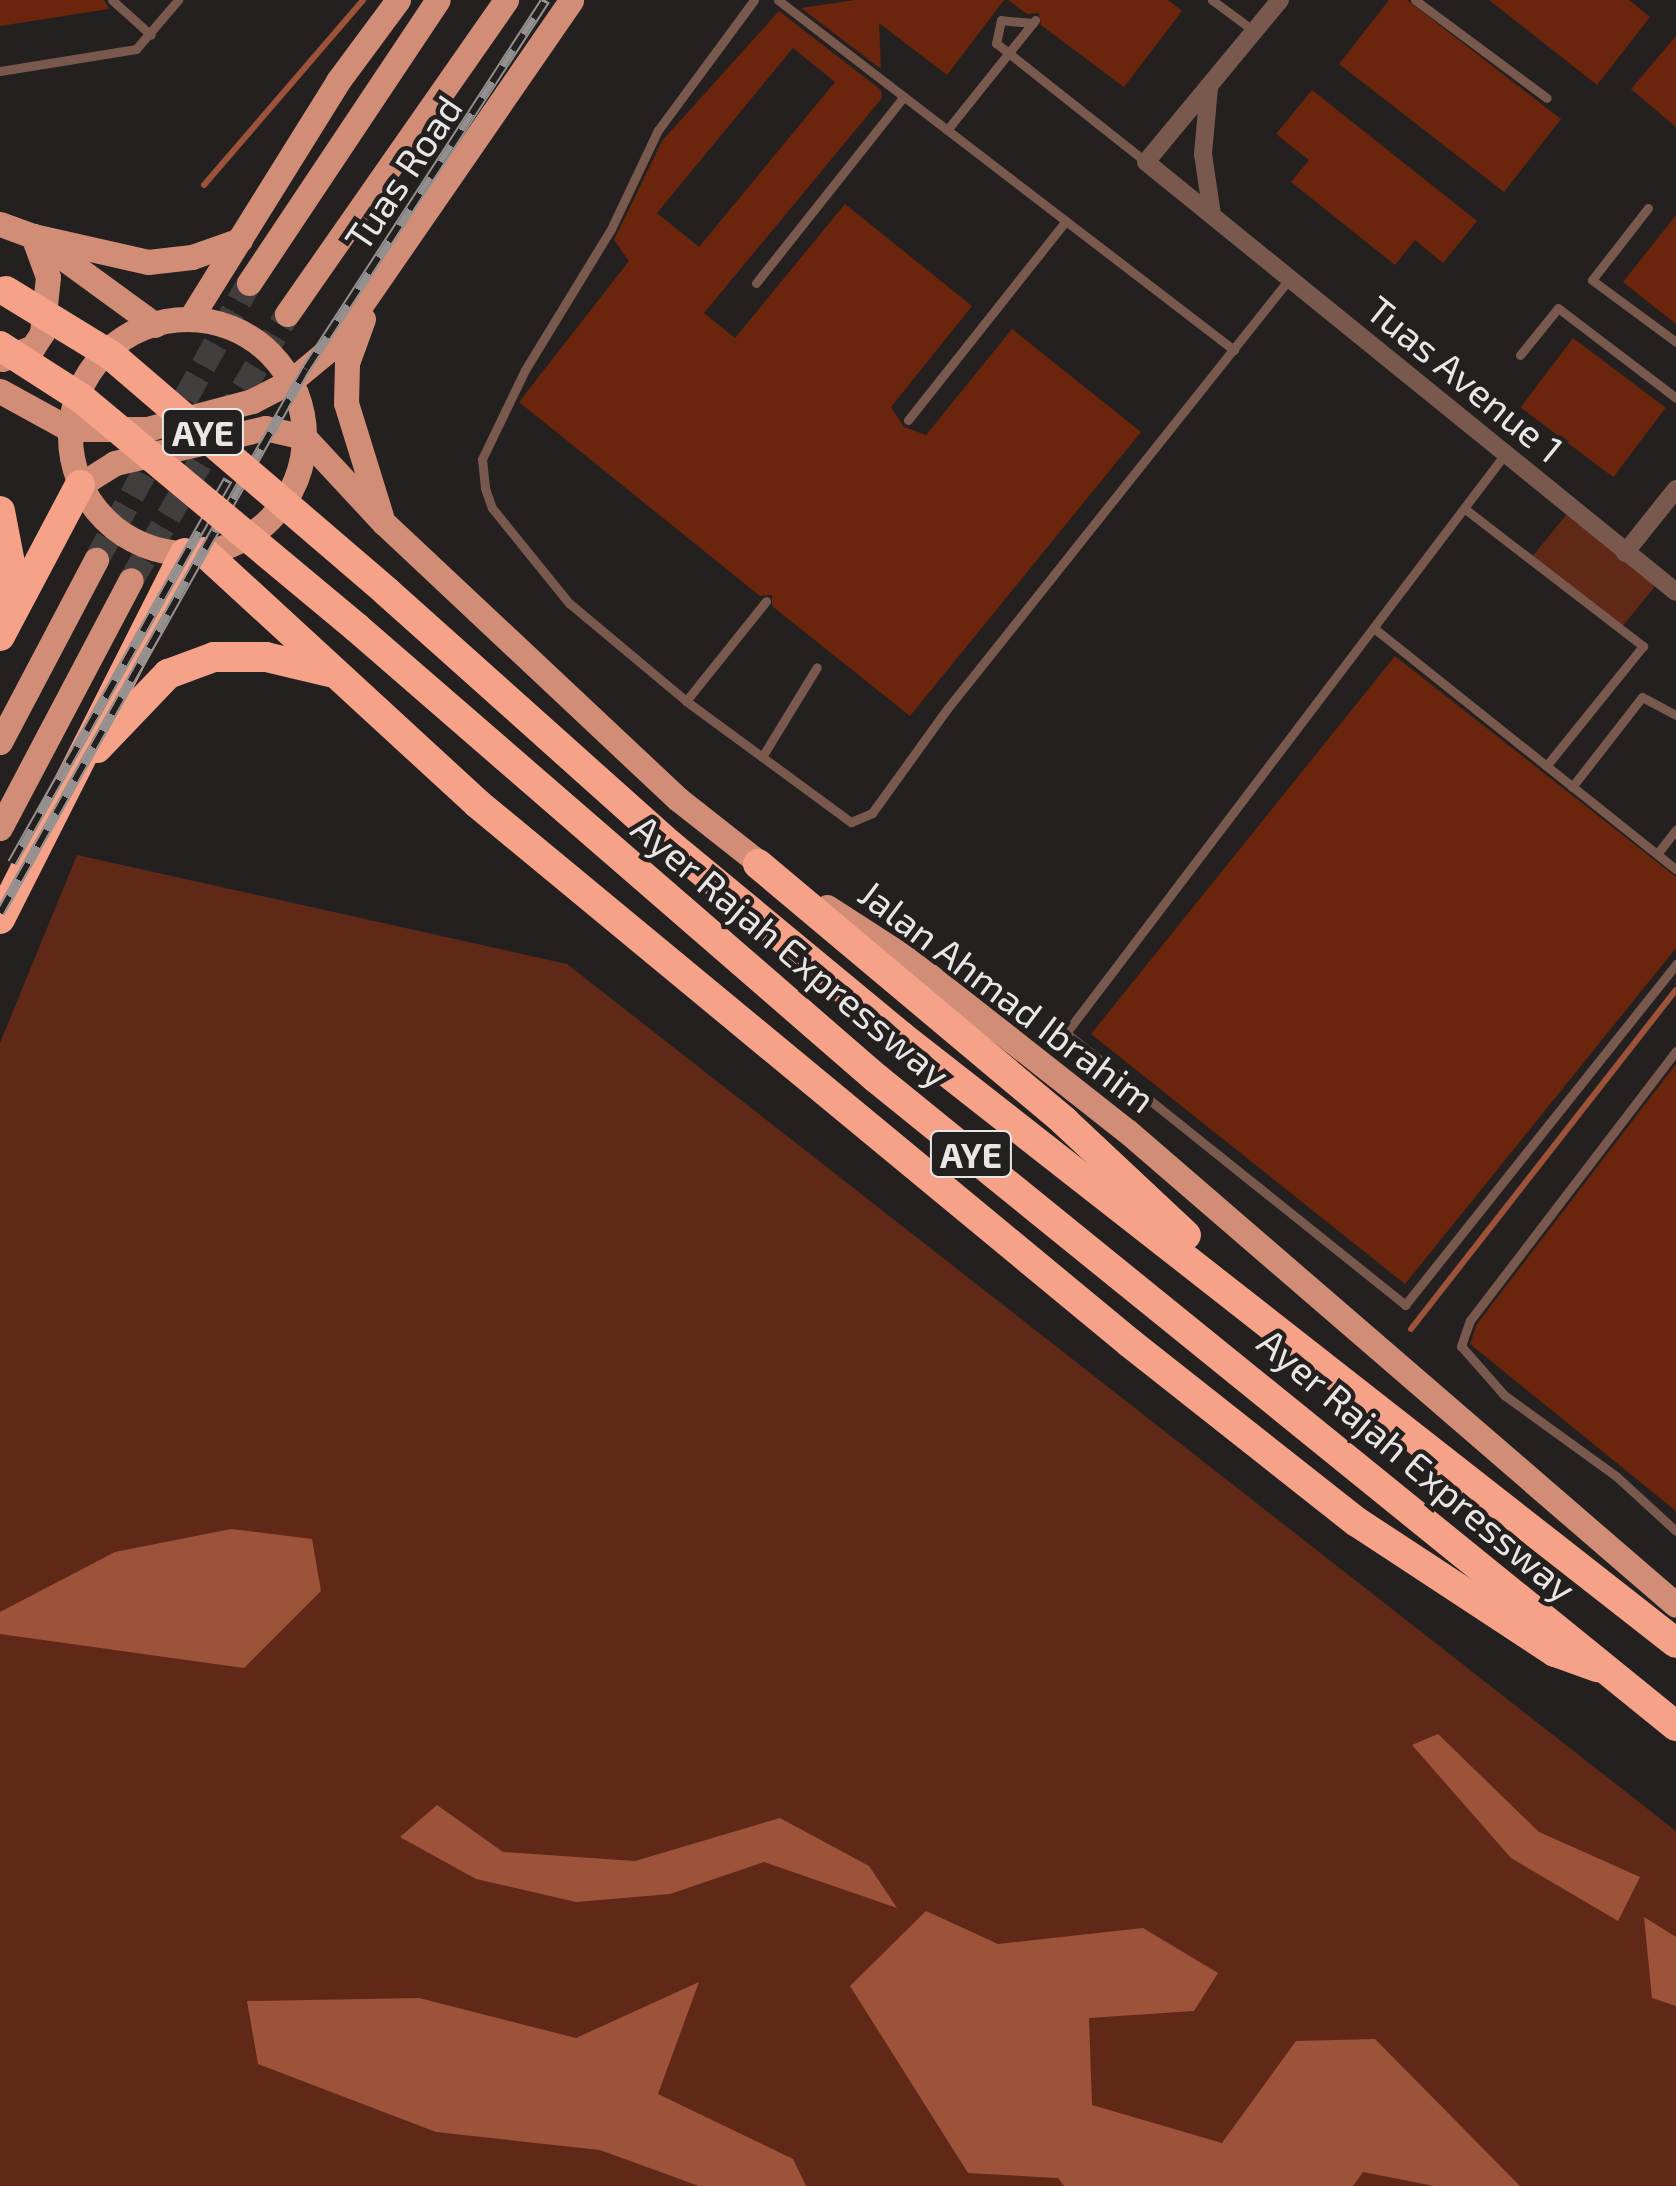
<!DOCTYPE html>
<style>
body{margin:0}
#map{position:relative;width:1676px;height:2186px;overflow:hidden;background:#23201f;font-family:"Exo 2",sans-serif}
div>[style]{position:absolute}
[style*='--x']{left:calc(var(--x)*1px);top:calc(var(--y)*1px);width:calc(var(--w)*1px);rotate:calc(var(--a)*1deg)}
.green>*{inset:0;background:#602917;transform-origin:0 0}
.water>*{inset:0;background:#9d523a}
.stream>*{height:6px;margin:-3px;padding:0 3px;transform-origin:3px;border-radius:3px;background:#9d523a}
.building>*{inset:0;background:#6b250c;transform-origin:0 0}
.primary-tunnel>*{height:25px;margin-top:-12.5px;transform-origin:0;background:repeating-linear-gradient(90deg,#413e3d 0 25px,transparent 0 37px)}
.lane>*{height:9px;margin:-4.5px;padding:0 4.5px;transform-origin:4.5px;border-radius:4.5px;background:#79584d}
.street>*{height:18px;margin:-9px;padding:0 9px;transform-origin:9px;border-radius:9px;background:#79584d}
.primary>*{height:25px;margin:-12.5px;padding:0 12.5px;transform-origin:12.5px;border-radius:12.5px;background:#d28d77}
.primary>.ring{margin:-12.5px;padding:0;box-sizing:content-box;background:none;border:25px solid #d28d77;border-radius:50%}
.highway>*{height:30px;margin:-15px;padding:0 15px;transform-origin:15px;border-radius:15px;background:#f5a288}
.rail>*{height:10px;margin-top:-5px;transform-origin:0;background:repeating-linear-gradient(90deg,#23201f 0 19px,#93908f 0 38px);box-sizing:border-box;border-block:2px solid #93908f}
.highway-bridge>*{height:30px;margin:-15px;padding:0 15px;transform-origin:15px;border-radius:15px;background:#f5a288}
span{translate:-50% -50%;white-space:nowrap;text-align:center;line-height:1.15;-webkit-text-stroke:9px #23201f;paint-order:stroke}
.shield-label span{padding:2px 8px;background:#23201f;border:2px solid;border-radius:8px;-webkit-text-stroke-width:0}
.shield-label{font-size:35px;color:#e9e7e6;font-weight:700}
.street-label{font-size:38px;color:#e9e7e6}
</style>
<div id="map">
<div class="green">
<div style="left:1570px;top:510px;width:114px;height:61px;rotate:39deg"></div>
<div style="clip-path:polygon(77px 855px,567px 964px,1676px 1831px,1676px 2186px,0 2186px,0 1043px)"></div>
</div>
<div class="water">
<div style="clip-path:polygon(231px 1529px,312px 1539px,321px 1591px,244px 1668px,0 1634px,0 1612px,115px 1552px)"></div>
<div style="clip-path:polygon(1438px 1734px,1539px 1832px,1640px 1877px,1618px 1921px,1511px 1858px,1412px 1745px)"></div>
<div style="clip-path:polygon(437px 1805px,503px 1852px,635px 1861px,780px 1818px,869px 1866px,897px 1908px,764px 1862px,670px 1894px,576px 1902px,476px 1879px,400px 1837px)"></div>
<div style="clip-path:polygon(926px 1911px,998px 1944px,1143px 1928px,1218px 1973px,1194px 2011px,1089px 2018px,1092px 2105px,1222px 2143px,1296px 2041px,1375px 2039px,1520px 2186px,1434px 2186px,1363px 2172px,1353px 2186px,1064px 2186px,1058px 2178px,968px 2173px,850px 1986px)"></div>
<div style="clip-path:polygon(1644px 1917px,1676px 1937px,1676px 2006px,1652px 1998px)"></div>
<div style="clip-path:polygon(699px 1982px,658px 2094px,793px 2159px,806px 2186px,699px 2186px,600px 2150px,436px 2132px,258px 2064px,247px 2001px,419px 1998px,576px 2038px)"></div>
</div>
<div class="stream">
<div style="--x:204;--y:185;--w:244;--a:-49.3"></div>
<div style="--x:1411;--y:1329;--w:430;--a:-52"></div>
</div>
<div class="building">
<div style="clip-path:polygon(0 0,104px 0,109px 9px,0 26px)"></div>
<div style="clip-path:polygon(855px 0,1004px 0,947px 75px,879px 23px,881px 69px,801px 8px)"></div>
<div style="clip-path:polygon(1008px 0,1168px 0,1182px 11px,1124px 87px,1041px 25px,1039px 13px,1027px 14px)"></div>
<div style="clip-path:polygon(1389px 0,1407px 0,1561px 119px,1504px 192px,1339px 64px)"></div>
<div style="clip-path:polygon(1489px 0,1629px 0,1650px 17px,1597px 85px)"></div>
<div style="clip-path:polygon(evenodd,779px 11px,881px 90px,882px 98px,704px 313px,735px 338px,845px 204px,972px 306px,891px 407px,904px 427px,926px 435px,1012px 329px,1141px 432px,910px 716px,772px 606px,772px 595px,760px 596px,519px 402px,629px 261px,614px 240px,662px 141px,779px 11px,793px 48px,835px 82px,699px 247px,657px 213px,793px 48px)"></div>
<div style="clip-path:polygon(1676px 36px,1676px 127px,1631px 89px)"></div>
<div style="clip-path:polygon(1312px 90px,1477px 221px,1443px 263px,1415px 240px,1395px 265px,1291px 182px,1309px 160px,1276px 134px)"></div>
<div style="clip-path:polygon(1676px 215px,1676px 324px,1623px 282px)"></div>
<div style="left:1573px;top:338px;width:116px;height:87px;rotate:37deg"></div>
<div style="clip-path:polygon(1395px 656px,1676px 877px,1676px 948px,1405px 1284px,1091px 1034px)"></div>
<div style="clip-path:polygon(1676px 1064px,1676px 1511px,1470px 1344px,1477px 1324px)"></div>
</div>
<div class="primary-tunnel">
<div style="--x:96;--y:560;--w:316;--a:-61.1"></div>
<div style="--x:131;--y:580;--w:308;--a:-59.6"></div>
</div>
<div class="lane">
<div style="--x:112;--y:0;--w:52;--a:41.9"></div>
<div style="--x:754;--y:0;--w:162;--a:126.4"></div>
<div style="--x:658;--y:130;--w:110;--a:115.4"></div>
<div style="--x:611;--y:229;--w:165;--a:121.4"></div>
<div style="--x:525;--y:370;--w:99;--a:115.8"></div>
<div style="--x:482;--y:459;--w:29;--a:84"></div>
<div style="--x:485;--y:488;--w:21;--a:71"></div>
<div style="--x:492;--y:508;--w:122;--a:51"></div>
<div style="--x:569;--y:603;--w:153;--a:39.9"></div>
<div style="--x:686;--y:701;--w:205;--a:36.3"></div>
<div style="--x:851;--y:822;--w:23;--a:-23"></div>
<div style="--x:872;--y:813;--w:128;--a:-54.2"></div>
<div style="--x:947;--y:709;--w:551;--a:-51.49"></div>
<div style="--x:778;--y:0;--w:575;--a:37.51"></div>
<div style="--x:1212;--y:0;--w:52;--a:36.4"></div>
<div style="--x:1415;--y:0;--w:164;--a:36.6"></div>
<div style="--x:1033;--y:23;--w:32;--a:-175"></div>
<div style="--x:1001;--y:20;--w:24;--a:102"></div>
<div style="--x:996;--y:43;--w:191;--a:38.4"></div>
<div style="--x:0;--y:71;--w:138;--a:-9.2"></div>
<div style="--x:136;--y:49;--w:65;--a:-49.4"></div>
<div style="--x:947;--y:130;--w:141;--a:-51.3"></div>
<div style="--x:1648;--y:208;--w:91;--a:127.9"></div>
<div style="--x:1592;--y:280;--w:104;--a:36.4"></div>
<div style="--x:756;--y:283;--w:238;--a:-51.6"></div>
<div style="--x:1520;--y:355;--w:60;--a:-51"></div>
<div style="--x:1558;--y:308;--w:148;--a:37.3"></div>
<div style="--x:908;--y:420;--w:254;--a:-51.6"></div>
<div style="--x:1505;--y:454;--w:727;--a:127.17"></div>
<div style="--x:1066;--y:1033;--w:435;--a:38.7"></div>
<div style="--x:1405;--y:1305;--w:436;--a:-51.5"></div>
<div style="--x:1465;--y:509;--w:225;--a:37.6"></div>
<div style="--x:1643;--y:646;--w:154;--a:128.9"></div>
<div style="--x:1375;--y:629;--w:385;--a:38.6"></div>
<div style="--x:686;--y:701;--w:128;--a:-51.3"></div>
<div style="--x:762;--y:757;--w:105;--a:-58.6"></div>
<div style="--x:1572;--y:787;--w:114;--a:-52.1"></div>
<div style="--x:1642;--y:697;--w:38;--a:28"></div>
<div style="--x:1657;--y:854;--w:31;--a:-52"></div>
<div style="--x:1676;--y:1051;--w:339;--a:127.4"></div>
<div style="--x:1470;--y:1320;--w:28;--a:109"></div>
<div style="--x:1461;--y:1346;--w:65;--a:48.7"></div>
<div style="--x:1504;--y:1395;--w:138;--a:35.9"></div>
<div style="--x:1616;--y:1476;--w:81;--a:42.5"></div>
</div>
<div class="street">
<div style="--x:1280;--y:0;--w:210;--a:129.6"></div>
<div style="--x:1146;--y:162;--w:682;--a:39.05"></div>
<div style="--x:1209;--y:88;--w:66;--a:95.2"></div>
<div style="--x:1203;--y:154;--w:62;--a:81.6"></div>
<div style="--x:1625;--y:553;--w:82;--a:-51.4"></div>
</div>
<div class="primary">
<div style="--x:0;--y:224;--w:35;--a:20"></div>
<div style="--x:33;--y:236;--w:151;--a:36.1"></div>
<div style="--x:33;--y:236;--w:118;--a:12.7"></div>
<div style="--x:148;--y:262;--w:44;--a:-6.5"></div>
<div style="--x:192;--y:257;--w:51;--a:-19.5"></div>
<div style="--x:249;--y:283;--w:340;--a:-56.3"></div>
<div style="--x:287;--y:314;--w:383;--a:-55.1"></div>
<div style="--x:190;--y:319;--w:280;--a:-58.1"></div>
<div style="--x:338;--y:81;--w:101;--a:-53.5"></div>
<div style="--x:363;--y:319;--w:47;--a:110"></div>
<div style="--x:347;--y:363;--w:40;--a:91.4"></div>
<div style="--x:346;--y:403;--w:118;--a:72.8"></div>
<div class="ring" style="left:70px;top:319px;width:209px;height:209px"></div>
<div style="--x:2;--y:359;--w:33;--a:-21"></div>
<div style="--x:33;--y:347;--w:17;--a:-57"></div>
<div style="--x:42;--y:333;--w:56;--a:-83.9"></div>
<div style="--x:48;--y:277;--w:44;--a:-110.1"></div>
<div style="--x:0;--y:391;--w:79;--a:28.8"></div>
<div style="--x:69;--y:429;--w:78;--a:0"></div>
<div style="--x:147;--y:429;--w:109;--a:-14.9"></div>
<div style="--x:252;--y:401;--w:44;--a:-27.1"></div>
<div style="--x:291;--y:381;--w:53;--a:-39.7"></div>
<div style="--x:332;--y:347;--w:421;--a:-55.4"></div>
<div style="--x:304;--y:437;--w:117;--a:47.1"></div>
<div style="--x:384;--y:523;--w:403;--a:43.2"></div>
<div style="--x:678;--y:799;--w:120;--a:38.2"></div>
<div style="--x:80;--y:485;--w:41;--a:-32.2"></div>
<div style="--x:115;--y:463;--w:154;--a:-13.1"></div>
<div style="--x:265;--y:428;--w:40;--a:13"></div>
<div style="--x:0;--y:742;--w:206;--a:-62.2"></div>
<div style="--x:0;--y:828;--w:280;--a:-62.2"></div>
<div style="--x:827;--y:907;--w:101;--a:32.9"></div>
<div style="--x:912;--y:962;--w:273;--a:38.2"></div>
<div style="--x:1127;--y:1131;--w:725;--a:40.81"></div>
</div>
<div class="highway">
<div style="--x:0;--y:511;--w:53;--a:79.1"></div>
<div style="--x:10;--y:563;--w:55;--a:96.2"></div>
<div style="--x:204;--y:552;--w:372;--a:42.6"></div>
<div style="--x:478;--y:804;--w:846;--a:39.58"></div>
<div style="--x:1130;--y:1343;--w:289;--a:38.3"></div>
<div style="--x:1357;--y:1522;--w:237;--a:33.3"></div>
<div style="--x:1555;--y:1652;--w:45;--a:19.7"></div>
<div style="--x:387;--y:592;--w:378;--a:41.8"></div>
<div style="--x:669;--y:844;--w:301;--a:39.6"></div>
<div style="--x:901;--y:1036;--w:984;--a:38.07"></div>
<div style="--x:357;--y:628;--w:687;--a:40.93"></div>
<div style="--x:876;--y:1078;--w:1030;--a:39.01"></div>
<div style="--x:0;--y:636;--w:171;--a:-62.1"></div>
<div style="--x:97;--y:748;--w:103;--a:-46.2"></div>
<div style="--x:168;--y:674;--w:49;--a:-20.3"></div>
<div style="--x:214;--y:657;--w:52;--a:0"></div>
<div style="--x:266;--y:657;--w:66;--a:13.2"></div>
<div style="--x:758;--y:864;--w:400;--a:40"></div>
<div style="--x:1064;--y:1121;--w:167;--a:43.1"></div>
<div style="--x:0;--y:919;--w:410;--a:-63.2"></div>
</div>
<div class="rail">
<div style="--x:12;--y:863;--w:440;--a:-60.6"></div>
<div style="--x:0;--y:913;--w:624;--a:-60.64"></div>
<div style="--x:306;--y:369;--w:440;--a:-57"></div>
</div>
<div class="highway-bridge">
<div style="--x:6;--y:291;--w:124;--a:31.5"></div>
<div style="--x:112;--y:356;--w:362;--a:40.6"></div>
<div style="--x:0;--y:346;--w:96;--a:32.7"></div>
<div style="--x:81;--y:398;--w:359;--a:39.8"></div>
</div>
<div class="shield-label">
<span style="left:203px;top:432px">AYE</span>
<span style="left:971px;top:1154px">AYE</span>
</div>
<div class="street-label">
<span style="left:403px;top:173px;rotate:-56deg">Tuas Road</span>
<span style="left:1465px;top:379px;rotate:39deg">Tuas Avenue 1</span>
<span style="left:791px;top:951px;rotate:40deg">Ayer Rajah Expressway</span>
<span style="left:1007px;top:996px;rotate:37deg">Jalan Ahmad Ibrahim</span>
<span style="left:1417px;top:1465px;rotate:40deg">Ayer Rajah Expressway</span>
</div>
</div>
